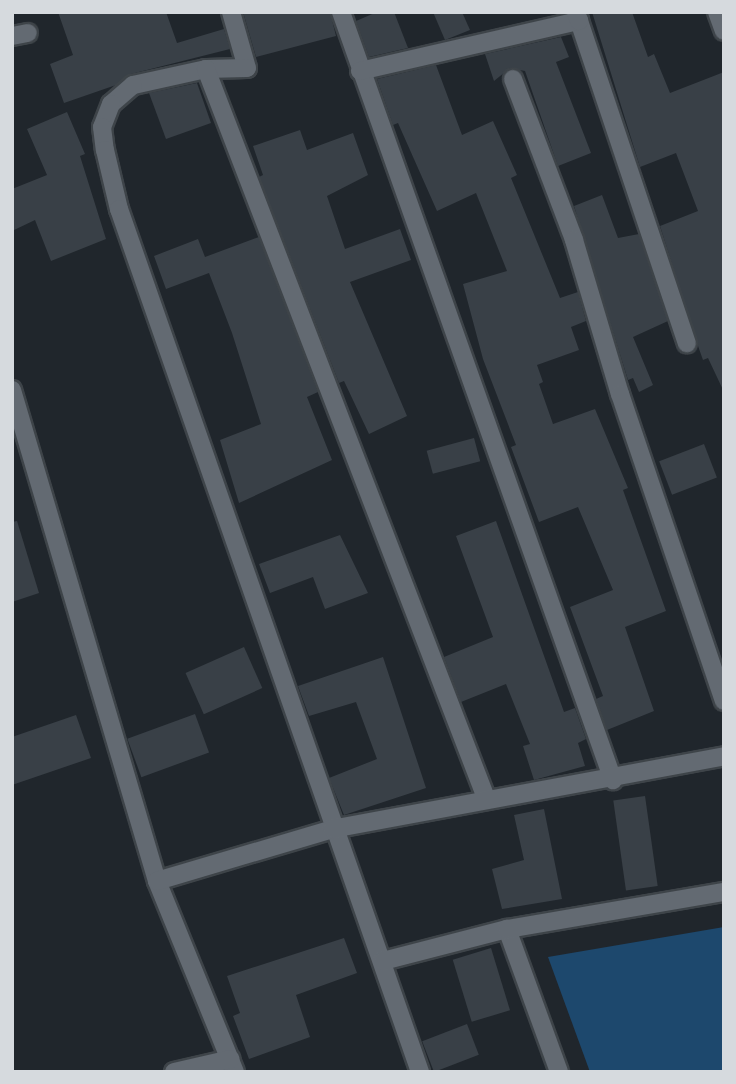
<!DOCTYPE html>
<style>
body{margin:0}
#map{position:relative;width:736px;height:1084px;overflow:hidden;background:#20262c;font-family:Rubik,sans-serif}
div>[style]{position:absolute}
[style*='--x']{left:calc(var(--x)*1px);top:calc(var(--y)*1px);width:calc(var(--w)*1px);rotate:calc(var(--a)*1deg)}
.green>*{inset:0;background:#1d486d}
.building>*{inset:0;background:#394047;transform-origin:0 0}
.roads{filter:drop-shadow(2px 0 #3e4449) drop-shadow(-2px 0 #3e4449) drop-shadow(0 2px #3e4449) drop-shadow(0 -2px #3e4449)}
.street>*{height:18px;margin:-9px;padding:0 9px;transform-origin:9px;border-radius:9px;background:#636a72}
span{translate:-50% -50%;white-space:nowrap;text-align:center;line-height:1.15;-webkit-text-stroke:7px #161d23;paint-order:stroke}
.frame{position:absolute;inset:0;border:14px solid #d6dade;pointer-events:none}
</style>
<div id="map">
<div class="green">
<div style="clip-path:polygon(724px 927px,724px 1072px,590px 1072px,548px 957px)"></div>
</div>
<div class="building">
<div style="clip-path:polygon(58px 12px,166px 12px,177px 43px,224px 29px,230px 49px,131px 74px,116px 85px,64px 103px,50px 64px,73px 55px)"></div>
<div style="clip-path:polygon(243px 12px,330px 12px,336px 36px,256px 57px)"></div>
<div style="clip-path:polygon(377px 12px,394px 12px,408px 48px,369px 57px,356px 21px)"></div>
<div style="clip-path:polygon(433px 12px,462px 12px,470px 30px,445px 40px)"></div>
<div style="clip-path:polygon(592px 12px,632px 12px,648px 57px,654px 54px,670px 93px,724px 72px,724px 392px,708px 358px,703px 360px,698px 346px,660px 226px,698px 211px,676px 153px,640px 167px)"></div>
<div style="clip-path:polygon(561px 37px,569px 57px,556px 62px,591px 153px,558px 166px,525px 71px,510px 68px,494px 81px,485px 54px)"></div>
<div style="clip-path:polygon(436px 65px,462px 135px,493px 121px,517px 175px,511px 178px,560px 298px,578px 292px,586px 321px,571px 327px,579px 350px,537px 365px,543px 382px,539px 384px,553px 424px,595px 409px,628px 488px,623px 490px,666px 611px,625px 627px,654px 711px,607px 730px,596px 699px,603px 696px,570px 607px,613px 590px,578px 507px,539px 522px,511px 447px,516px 445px,483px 359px,463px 284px,507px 271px,476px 193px,437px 211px,398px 123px,393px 125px,377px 79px)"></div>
<div style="clip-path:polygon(197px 83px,211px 123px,166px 139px,149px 93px)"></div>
<div style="clip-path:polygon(67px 112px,85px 154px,80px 156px,106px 239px,51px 261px,35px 220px,12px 231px,12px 189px,47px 175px,27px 129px)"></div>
<div style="clip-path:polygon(300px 130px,307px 150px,353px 133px,368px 175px,327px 196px,345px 249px,400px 229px,411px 260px,350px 282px,407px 416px,369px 434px,344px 381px,339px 383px,259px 177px,263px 175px,253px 146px)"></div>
<div style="clip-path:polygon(602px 195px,618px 238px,639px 234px,668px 321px,633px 337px,653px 385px,639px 392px,633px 378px,628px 380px,574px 206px)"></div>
<div style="clip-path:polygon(259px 237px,318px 392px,307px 397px,332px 460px,239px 503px,220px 440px,261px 424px,232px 333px,209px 273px,166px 289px,154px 256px,198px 239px,205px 257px)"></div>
<div style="left:474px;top:438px;width:24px;height:49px;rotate:75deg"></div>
<div style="left:704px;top:444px;width:36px;height:48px;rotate:69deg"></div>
<div style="clip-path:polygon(17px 521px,39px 593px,12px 602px,12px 522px)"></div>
<div style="clip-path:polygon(496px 521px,564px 712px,575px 708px,586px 739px,578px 743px,585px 766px,534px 780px,523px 746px,530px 744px,506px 684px,461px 702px,444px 657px,493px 637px,456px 536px)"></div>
<div style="clip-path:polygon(340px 535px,368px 593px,325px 609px,313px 577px,270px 593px,259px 564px)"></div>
<div style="left:244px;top:647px;width:45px;height:64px;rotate:66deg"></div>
<div style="clip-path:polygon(383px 657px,426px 788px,344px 815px,329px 778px,377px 759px,356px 702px,309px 716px,298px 686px)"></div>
<div style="left:195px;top:714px;width:41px;height:72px;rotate:70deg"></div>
<div style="clip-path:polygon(76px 715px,91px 758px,12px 785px,12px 737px)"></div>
<div style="left:645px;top:796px;width:91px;height:32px;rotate:82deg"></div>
<div style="clip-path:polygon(544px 809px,562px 899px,502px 909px,492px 869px,524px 860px,514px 815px)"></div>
<div style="clip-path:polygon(344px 938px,357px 973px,296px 995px,310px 1037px,249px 1059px,233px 1016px,240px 1013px,227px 976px)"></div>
<div style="left:491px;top:948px;width:65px;height:40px;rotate:73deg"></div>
<div style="left:467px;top:1024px;width:33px;height:48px;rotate:69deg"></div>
</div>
<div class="roads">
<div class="street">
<div style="--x:231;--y:12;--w:58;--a:74.1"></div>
<div style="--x:247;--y:68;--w:41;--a:178.6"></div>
<div style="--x:206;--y:69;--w:75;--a:167.6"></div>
<div style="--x:133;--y:85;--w:29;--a:139"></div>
<div style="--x:111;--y:104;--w:25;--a:111"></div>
<div style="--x:102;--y:127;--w:23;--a:83"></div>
<div style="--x:105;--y:150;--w:61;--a:76.7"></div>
<div style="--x:119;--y:209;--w:914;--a:70.77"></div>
<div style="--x:341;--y:12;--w:815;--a:70.5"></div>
<div style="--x:717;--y:12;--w:20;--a:70"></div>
<div style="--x:579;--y:21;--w:340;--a:71.5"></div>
<div style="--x:12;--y:36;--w:16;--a:-11"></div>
<div style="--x:206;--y:69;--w:781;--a:68.99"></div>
<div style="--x:360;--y:71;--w:225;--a:-12.9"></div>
<div style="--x:579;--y:21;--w:9;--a:-108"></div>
<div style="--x:513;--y:79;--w:172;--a:69.2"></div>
<div style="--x:574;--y:240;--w:161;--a:73.4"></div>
<div style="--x:620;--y:394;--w:324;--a:71.3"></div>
<div style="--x:12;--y:390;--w:512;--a:73.55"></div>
<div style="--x:157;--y:881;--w:206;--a:67.8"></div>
<div style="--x:157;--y:881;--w:183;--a:-16.5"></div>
<div style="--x:332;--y:829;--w:399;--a:-10.5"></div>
<div style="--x:507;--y:929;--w:152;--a:70"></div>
<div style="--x:383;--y:961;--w:128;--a:-14.5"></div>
<div style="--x:507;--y:929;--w:220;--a:-9.7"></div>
<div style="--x:174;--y:1072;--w:58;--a:-12.8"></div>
</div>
</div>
<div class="frame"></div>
</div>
